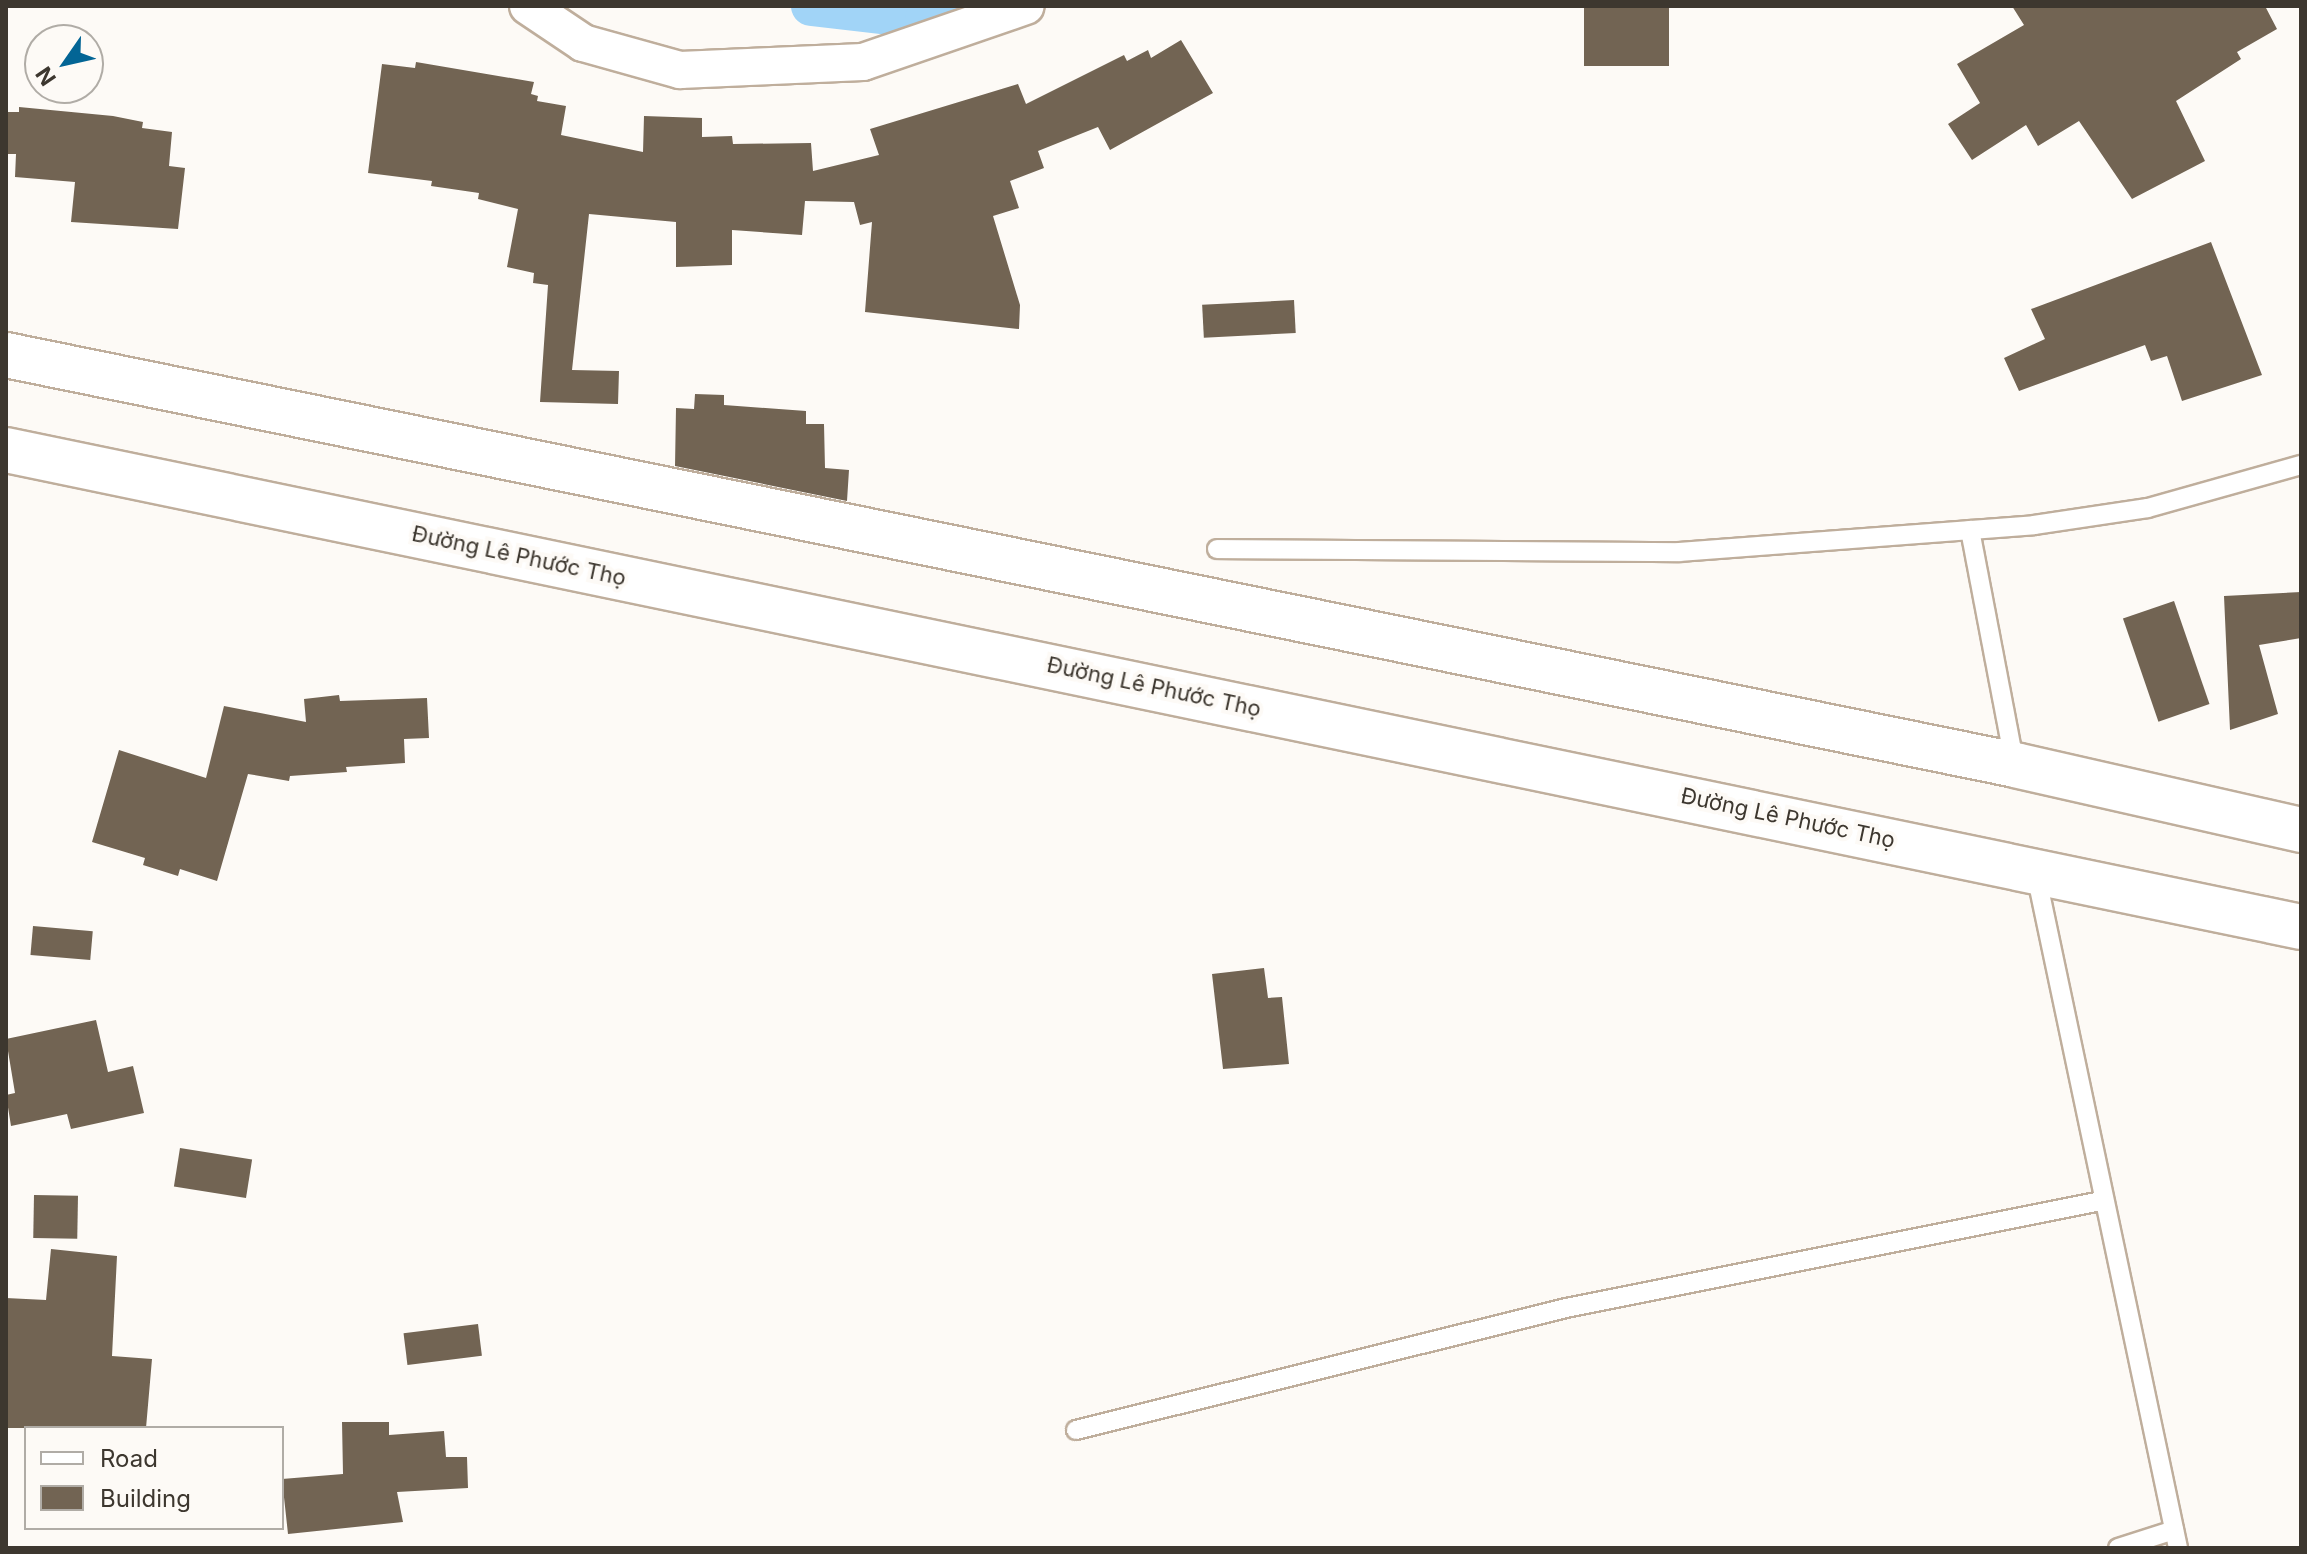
<!DOCTYPE html>
<meta charset="utf-8">
<style>
body{margin:0}
#map{position:relative;width:2307px;height:1554px;overflow:hidden;background:#fdfaf6;font-family:Inter,sans-serif}
div>[style]{position:absolute}
[style*='--x']{left:calc(var(--x)*1px);top:calc(var(--y)*1px);width:calc(var(--w)*1px);rotate:calc(var(--a)*1deg)}
.canal>*{height:40px;margin:-20px;padding:0 20px;transform-origin:20px;border-radius:20px;background:#a1d4f7}
.building>*{inset:0;background:#726453;transform-origin:0 0}
.roads{filter:drop-shadow(2px 0 #bfae9c) drop-shadow(-2px 0 #bfae9c) drop-shadow(0 2px #bfae9c) drop-shadow(0 -2px #bfae9c)}
.lane>*{height:18px;margin:-9px;padding:0 9px;transform-origin:9px;border-radius:9px;background:#fff}
.street>*{height:36px;margin:-18px;padding:0 18px;transform-origin:18px;border-radius:18px;background:#fff}
.secondary>*{height:44px;margin:-22px;padding:0 22px;transform-origin:22px;border-radius:22px;background:#fff}
span{translate:-50% -50%;white-space:nowrap;text-align:center;line-height:1.15;-webkit-text-stroke:8px #fdfaf6;paint-order:stroke}
.street-label{font-size:22px;color:#3d372f}
.frame{position:absolute;inset:0;border:8px solid #3d372f;pointer-events:none}
.legend{position:absolute;left:24px;top:1426px;width:260px;height:104px;box-sizing:border-box;background:#fdfaf6;border:2px solid #b0aca6;margin:0;padding:10px 14px;list-style:none;font-size:24px;color:#3d372f}
.legend li{display:flex;align-items:center;gap:16px;height:40px}
.legend b{width:40px;border:2px solid #b0aca6}
.north{position:absolute;left:24px;top:24px;width:80px;height:80px;box-sizing:border-box;background:#fdfaf6;border:2px solid #b0aca6;border-radius:50%;rotate:236deg;font-size:22px;font-weight:700;line-height:32px;text-align:center;color:#3d372f}
.north::after{content:'';display:block;margin:auto;width:28px;height:36px;background:#036595;clip-path:polygon(50% 0,100% 100%,50% 72%,0 100%)}
</style>
<div id="map">
<div class="canal">
<div style="--x:811;--y:6;--w:115;--a:6.5"></div>
<div style="--x:925;--y:19;--w:33;--a:-23"></div>
</div>
<div class="building">
<div style="left:1584px;top:6px;width:85px;height:60px"></div>
<div style="clip-path:polygon(2012px 6px,2265px 6px,2277px 29px,2237px 52px,2241px 59px,2176px 101px,2205px 161px,2132px 199px,2079px 121px,2038px 146px,2026px 125px,1972px 160px,1948px 124px,1980px 103px,1957px 64px,2024px 25px)"></div>
<div style="clip-path:polygon(1181px 40px,1213px 93px,1110px 150px,1098px 127px,1038px 151px,1044px 168px,1010px 181px,1019px 208px,993px 216px,1020px 305px,1019px 329px,865px 312px,872px 222px,860px 225px,854px 202px,805px 201px,802px 235px,732px 230px,732px 265px,676px 267px,676px 222px,589px 214px,572px 370px,619px 371px,618px 404px,540px 402px,548px 285px,533px 283px,534px 273px,507px 267px,518px 209px,478px 199px,479px 193px,431px 186px,432px 181px,368px 173px,382px 64px,415px 68px,416px 62px,534px 82px,531px 94px,538px 96px,537px 101px,566px 106px,561px 135px,643px 152px,644px 116px,702px 118px,702px 137px,732px 136px,733px 144px,811px 143px,813px 171px,879px 155px,870px 129px,1018px 84px,1026px 104px,1124px 55px,1127px 61px,1148px 50px,1151px 58px)"></div>
<div style="clip-path:polygon(19px 107px,113px 116px,143px 122px,142px 128px,172px 132px,169px 166px,185px 168px,178px 229px,71px 222px,75px 182px,15px 177px,16px 154px,6px 154px,6px 112px,19px 112px)"></div>
<div style="clip-path:polygon(2211px 242px,2262px 375px,2182px 401px,2167px 356px,2151px 361px,2145px 345px,2019px 391px,2004px 358px,2045px 339px,2031px 309px)"></div>
<div style="left:1294px;top:300px;width:33px;height:92px;rotate:87deg"></div>
<div style="clip-path:polygon(695px 394px,724px 395px,724px 405px,806px 411px,806px 424px,824px 424px,825px 468px,849px 470px,847px 501px,675px 466px,676px 408px,694px 409px)"></div>
<div style="clip-path:polygon(2301px 592px,2301px 638px,2259px 645px,2278px 714px,2230px 730px,2224px 596px)"></div>
<div style="left:2174px;top:601px;width:109px;height:54px;rotate:71deg"></div>
<div style="clip-path:polygon(339px 695px,340px 701px,427px 698px,429px 738px,404px 739px,405px 763px,346px 767px,347px 772px,290px 776px,289px 781px,248px 774px,217px 881px,180px 869px,178px 876px,143px 865px,145px 858px,92px 842px,119px 750px,206px 778px,224px 706px,306px 722px,304px 699px)"></div>
<div style="left:33px;top:926px;width:60px;height:29px;rotate:5deg"></div>
<div style="clip-path:polygon(1264px 968px,1268px 998px,1282px 997px,1289px 1064px,1223px 1069px,1212px 974px)"></div>
<div style="clip-path:polygon(96px 1020px,108px 1072px,133px 1066px,144px 1113px,71px 1129px,67px 1114px,11px 1126px,6px 1095px,15px 1093px,6px 1039px)"></div>
<div style="left:180px;top:1148px;width:73px;height:39px;rotate:9deg"></div>
<div style="left:34px;top:1195px;width:44px;height:43px;rotate:1deg"></div>
<div style="clip-path:polygon(51px 1249px,117px 1256px,112px 1356px,152px 1359px,146px 1428px,6px 1428px,6px 1298px,46px 1300px)"></div>
<div style="left:478px;top:1324px;width:32px;height:75px;rotate:83deg"></div>
<div style="clip-path:polygon(342px 1422px,389px 1422px,389px 1435px,444px 1431px,446px 1457px,467px 1457px,468px 1488px,397px 1492px,403px 1522px,288px 1534px,282px 1479px,343px 1474px)"></div>
</div>
<div class="roads">
<div class="lane">
<div style="--x:1970;--y:530;--w:239;--a:79.2"></div>
<div style="--x:1217;--y:549;--w:462;--a:0.4"></div>
<div style="--x:1679;--y:552;--w:356;--a:-4.3"></div>
<div style="--x:2034;--y:525;--w:115;--a:-8.5"></div>
<div style="--x:2148;--y:508;--w:159;--a:-15.7"></div>
<div style="--x:2036;--y:874;--w:689;--a:78.1"></div>
<div style="--x:1076;--y:1430;--w:505;--a:-13.98"></div>
<div style="--x:1566;--y:1308;--w:546;--a:-11.31"></div>
<div style="--x:2118;--y:1548;--w:59;--a:-17.8"></div>
</div>
<div class="street">
<div style="--x:528;--y:6;--w:66;--a:33.9"></div>
<div style="--x:583;--y:43;--w:101;--a:15.6"></div>
<div style="--x:680;--y:70;--w:183;--a:-2.5"></div>
<div style="--x:863;--y:62;--w:172;--a:-19"></div>
</div>
<div class="secondary">
<div style="--x:6;--y:355;--w:2050;--a:11.53"></div>
<div style="--x:2015;--y:765;--w:293;--a:12.8"></div>
<div style="--x:6;--y:450;--w:2344;--a:11.74"></div>
</div>
</div>
<div class="street-label">
<span style="left:519px;top:556px;rotate:12deg">Đường Lê Phước Thọ</span>
<span style="left:1154px;top:687px;rotate:12deg">Đường Lê Phước Thọ</span>
<span style="left:1788px;top:818px;rotate:12deg">Đường Lê Phước Thọ</span>
</div>
<div class="frame"></div>
<ul class="legend">
<li><b style="height:10px;background:#fff"></b>Road</li>
<li><b style="height:22px;background:#726453"></b>Building</li>
</ul>
<div class="north">N</div>
</div>
